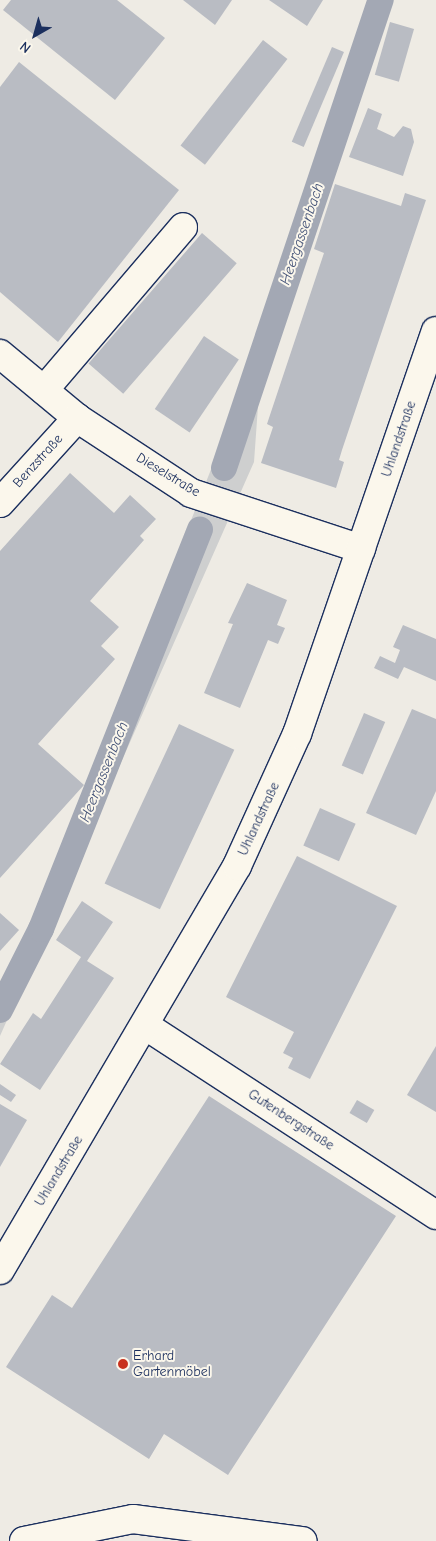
<!DOCTYPE html>
<meta charset="utf-8">
<style>
body{margin:0}
#map{position:relative;width:436px;height:1541px;overflow:hidden;background:#eeebe4;font-family:"Comic Neue",sans-serif}
div>[style]{position:absolute}
[style*='--x']{left:calc(var(--x)*1px);top:calc(var(--y)*1px);width:calc(var(--w)*1px);rotate:calc(var(--a)*1deg)}
.green>*{inset:0;background:#cecfcf}
.canal>*{height:26px;margin:-13px;padding:0 13px;transform-origin:13px;border-radius:13px;background:#a3a8b4}
.building>*{inset:0;background:#b9bcc3;transform-origin:0 0}
.roads{filter:drop-shadow(1px 0 #1b2f5e) drop-shadow(-1px 0 #1b2f5e) drop-shadow(0 1px #1b2f5e) drop-shadow(0 -1px #1b2f5e)}
.minor>*{height:28px;margin:-14px;padding:0 14px;transform-origin:14px;border-radius:14px;background:#fbf7ec}
.major>*{height:28px;margin:-14px;padding:0 14px;transform-origin:14px;border-radius:14px;background:#fbf7ec}
.dots>*{width:14px;height:14px;translate:-50% -50%;box-sizing:border-box;border:2px solid #fbf7ec;border-radius:50%}
span{translate:-50% -50%;white-space:nowrap;text-align:center;line-height:1.15;-webkit-text-stroke:4px #fbf7ec;paint-order:stroke}
.street-label{font-size:14px;color:#1b2f5e}
.poi-label{font-size:14px;color:#1b2f5e}
.left{translate:0 -50%;text-align:left}
.water-label{font-size:15px;color:#445378;font-style:italic}
.north{position:absolute;left:10px;top:10px;width:50px;height:50px;-webkit-text-stroke:4px #fbf7ec;paint-order:stroke;rotate:218deg;font-size:14px;font-weight:700;line-height:20px;text-align:center;color:#1b2f5e}
.north::after{content:'';display:block;margin:auto;width:18px;height:22px;background:#1b2f5e;clip-path:polygon(50% 0,100% 100%,50% 72%,0 100%)}
</style>
<div id="map">
<div class="green">
<div style="clip-path:polygon(263px 337px,254px 462px,0 1036px,0 989px,29px 933px)"></div>
</div>
<div class="canal">
<div style="--x:224;--y:468;--w:494;--a:-71.5"></div>
<div style="--x:0;--y:1010;--w:91;--a:-63.2"></div>
<div style="--x:41;--y:929;--w:430;--a:-68.3"></div>
</div>
<div class="building">
<div style="clip-path:polygon(11px 0,117px 0,165px 38px,115px 100px,3px 10px)"></div>
<div style="clip-path:polygon(183px 0,232px 0,215px 25px)"></div>
<div style="clip-path:polygon(269px 0,323px 0,307px 26px)"></div>
<div style="left:390px;top:22px;width:25px;height:55px;rotate:16deg"></div>
<div style="left:263px;top:40px;width:31px;height:134px;rotate:38deg"></div>
<div style="left:332px;top:47px;width:13px;height:103px;rotate:23deg"></div>
<div style="clip-path:polygon(19px 62px,179px 190px,58px 342px,0 292px,0 87px)"></div>
<div style="clip-path:polygon(368px 108px,382px 114px,377px 129px,394px 137px,403px 126px,411px 129px,414px 142px,403px 176px,349px 157px)"></div>
<div style="clip-path:polygon(335px 184px,401px 206px,405px 193px,426px 200px,342px 450px,339px 460px,344px 462px,336px 488px,261px 463px,273px 427px,267px 424px,324px 253px,314px 249px)"></div>
<div style="left:202px;top:233px;width:46px;height:173px;rotate:41deg"></div>
<div style="left:204px;top:336px;width:42px;height:88px;rotate:34deg"></div>
<div style="clip-path:polygon(70px 473px,114px 513px,130px 495px,156px 519px,140px 536px,144px 540px,90px 601px,119px 627px,101px 646px,115px 659px,38px 744px,84px 785px,0 878px,0 551px)"></div>
<div style="clip-path:polygon(247px 583px,287px 600px,277px 625px,285px 628px,278px 644px,268px 640px,240px 708px,204px 693px,233px 624px,228px 623px)"></div>
<div style="clip-path:polygon(403px 625px,436px 639px,436px 681px,404px 667px,398px 679px,374px 668px,380px 656px,395px 663px,400px 650px,393px 647px)"></div>
<div style="clip-path:polygon(412px 709px,436px 719px,436px 791px,416px 835px,366px 813px)"></div>
<div style="left:364px;top:713px;width:23px;height:57px;rotate:23deg"></div>
<div style="left:179px;top:724px;width:61px;height:176px;rotate:25deg"></div>
<div style="left:320px;top:808px;width:39px;height:41px;rotate:24deg"></div>
<div style="clip-path:polygon(297px 856px,397px 906px,310px 1079px,288px 1068px,293px 1058px,283px 1053px,294px 1032px,226px 997px)"></div>
<div style="clip-path:polygon(82px 901px,113px 922px,87px 961px,114px 978px,40px 1090px,0 1064px,33px 1013px,41px 1019px,81px 957px,56px 940px)"></div>
<div style="clip-path:polygon(0 913px,19px 930px,0 951px)"></div>
<div style="clip-path:polygon(436px 1046px,436px 1112px,407px 1095px)"></div>
<div style="clip-path:polygon(0 1084px,16px 1095px,11px 1102px,0 1095px)"></div>
<div style="clip-path:polygon(209px 1096px,396px 1216px,228px 1475px,164px 1434px,149px 1459px,6px 1367px,52px 1295px,72px 1308px)"></div>
<div style="left:357px;top:1100px;width:20px;height:15px;rotate:30deg"></div>
<div style="clip-path:polygon(0 1104px,27px 1120px,0 1167px)"></div>
</div>
<div class="roads">
<div class="minor">
<div style="--x:0;--y:354;--w:100;--a:39.7"></div>
<div style="--x:77;--y:418;--w:136;--a:33.3"></div>
<div style="--x:191;--y:493;--w:179;--a:18.2"></div>
<div style="--x:44;--y:390;--w:214;--a:-49.5"></div>
<div style="--x:0;--y:503;--w:115;--a:-47.8"></div>
<div style="--x:146;--y:1026;--w:346;--a:33.1"></div>
<div style="--x:0;--y:1270;--w:468;--a:-59.6"></div>
<div style="--x:237;--y:866;--w:145;--a:-65.6"></div>
<div style="--x:297;--y:734;--w:426;--a:-71"></div>
</div>
<div class="major">
<div style="--x:24;--y:1541;--w:111;--a:-11.4"></div>
<div style="--x:133;--y:1519;--w:171;--a:7.4"></div>
</div>
</div>
<div class="dots">
<div style="left:123px;top:1364px;background:#c8321e"></div>
</div>
<div class="street-label">
<span style="left:399px;top:439px;rotate:-71deg">Uhlandstraße</span>
<span style="left:38px;top:461px;rotate:-48deg">Benzstraße</span>
<span style="left:168px;top:475px;rotate:31deg">Dieselstraße</span>
<span style="left:259px;top:819px;rotate:-65deg">Uhlandstraße</span>
<span style="left:291px;top:1120px;rotate:33deg">Gutenbergstraße</span>
<span style="left:59px;top:1171px;rotate:-59deg">Uhlandstraße</span>
</div>
<div class="poi-label">
<span class="left" style="left:133px;top:1364px">Erhard<br>Gartenmöbel</span>
</div>
<div class="water-label">
<span style="left:302px;top:234px;rotate:-71deg">Heergassenbach</span>
<span style="left:104px;top:772px;rotate:-68deg">Heergassenbach</span>
</div>
<div class="north">N</div>
</div>
